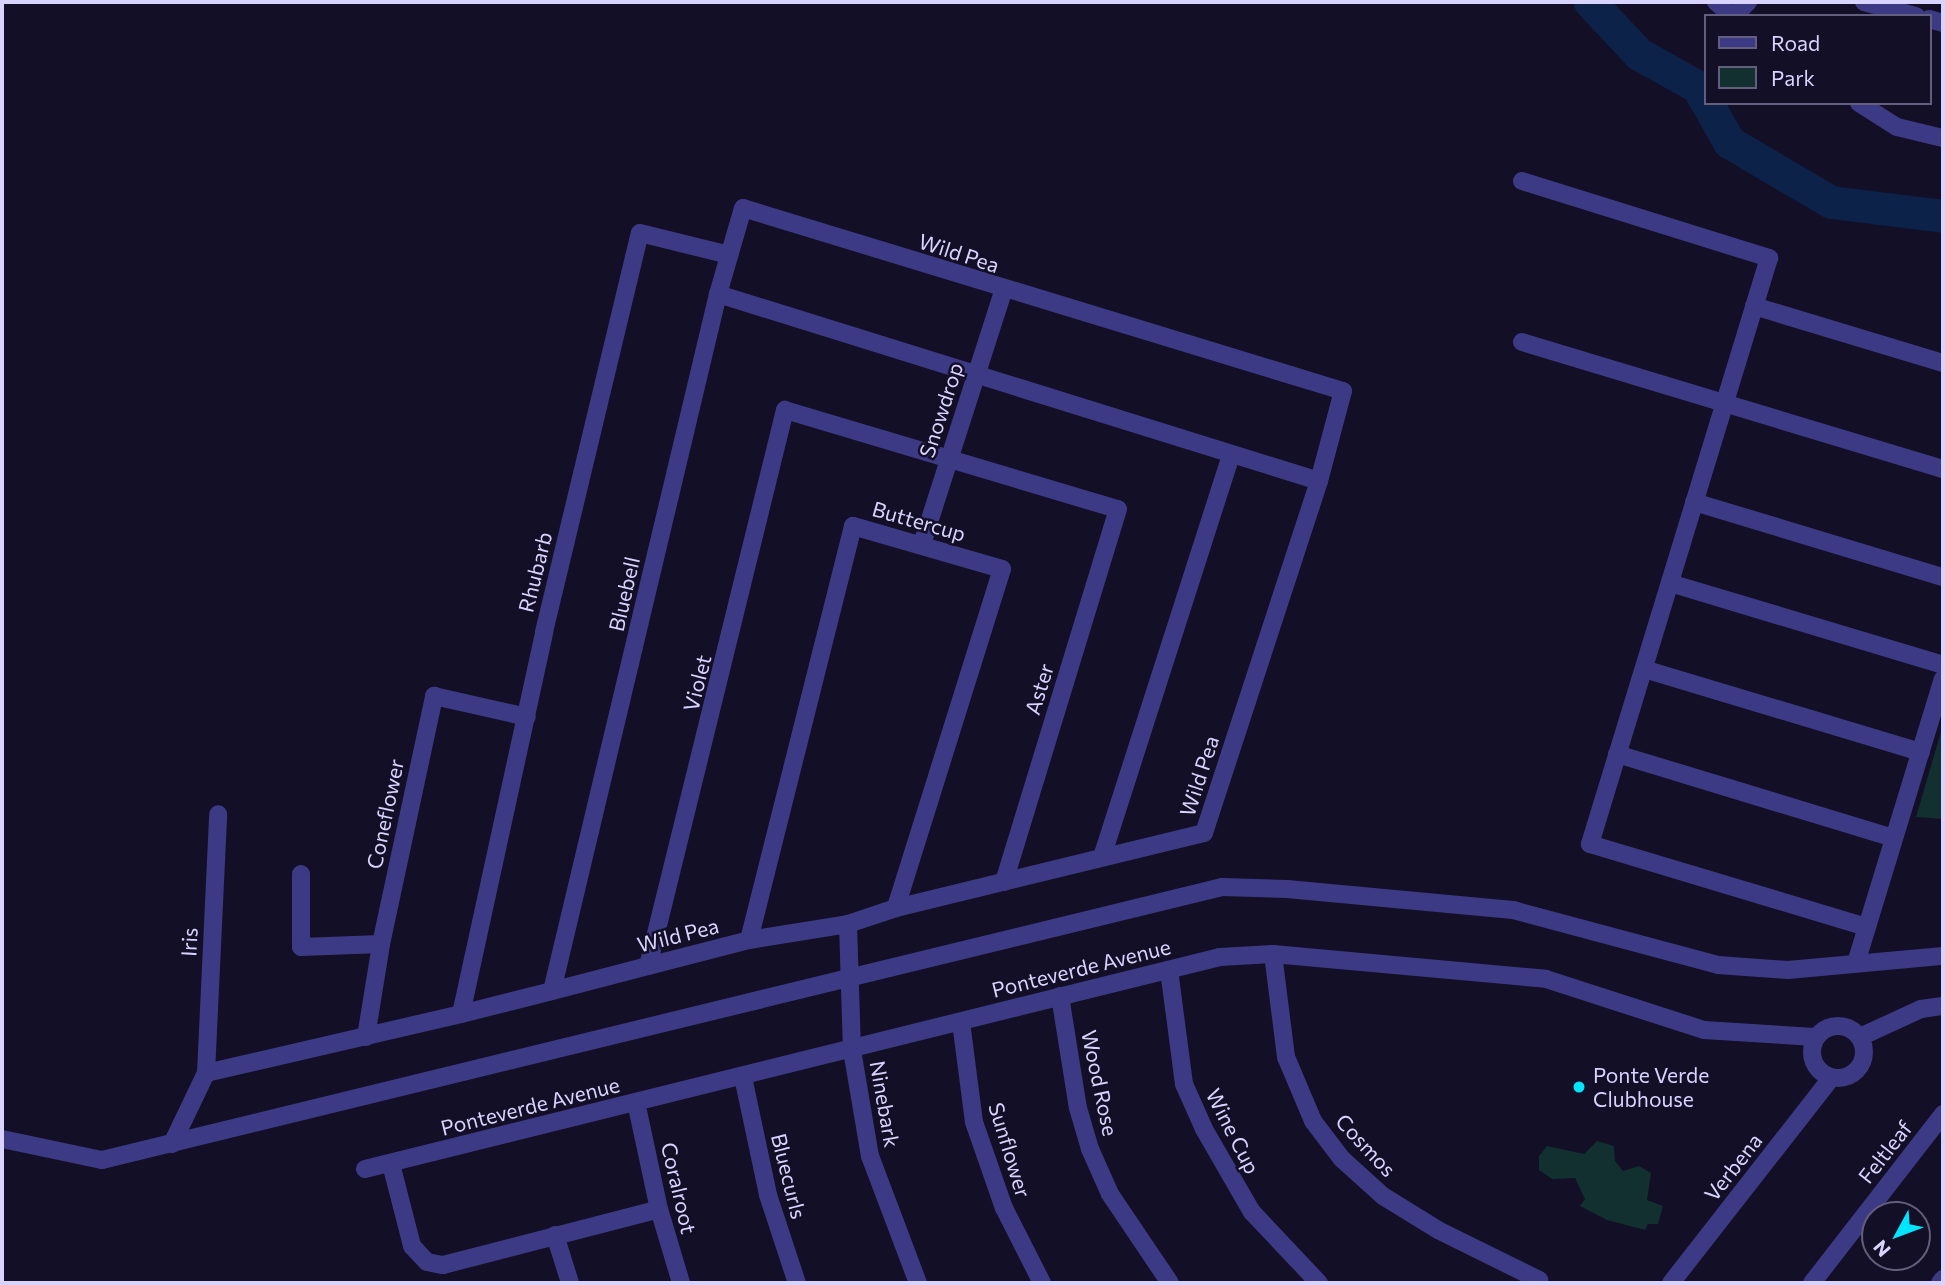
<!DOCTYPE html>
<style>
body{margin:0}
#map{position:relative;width:1945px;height:1285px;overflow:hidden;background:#130f26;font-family:Commissioner,sans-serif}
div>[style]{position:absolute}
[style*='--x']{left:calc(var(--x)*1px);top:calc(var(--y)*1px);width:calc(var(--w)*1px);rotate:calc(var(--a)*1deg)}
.green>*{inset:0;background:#12302f}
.river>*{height:33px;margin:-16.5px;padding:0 16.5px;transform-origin:16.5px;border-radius:16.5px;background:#0c2248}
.minor>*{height:18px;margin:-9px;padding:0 9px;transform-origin:9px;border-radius:9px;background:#3d3a85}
.minor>.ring{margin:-9px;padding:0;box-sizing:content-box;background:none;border:18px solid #3d3a85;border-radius:50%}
.dots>*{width:19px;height:19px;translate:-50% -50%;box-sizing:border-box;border:4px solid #130f26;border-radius:50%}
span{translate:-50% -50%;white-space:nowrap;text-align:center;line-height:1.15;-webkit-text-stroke:5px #130f26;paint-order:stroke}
.street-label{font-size:21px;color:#d9d4ff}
.poi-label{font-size:21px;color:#d9d4ff}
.left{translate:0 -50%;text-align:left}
.frame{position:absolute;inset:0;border:4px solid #d9d4ff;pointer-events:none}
.legend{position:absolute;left:1704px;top:14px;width:228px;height:91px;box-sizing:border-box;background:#130f26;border:2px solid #625e7d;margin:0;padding:9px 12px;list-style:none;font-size:21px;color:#d9d4ff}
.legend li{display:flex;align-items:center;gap:14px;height:35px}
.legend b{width:35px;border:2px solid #625e7d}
.north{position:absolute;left:1861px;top:1201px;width:70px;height:70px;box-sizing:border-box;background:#130f26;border:2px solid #625e7d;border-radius:50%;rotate:229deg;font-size:19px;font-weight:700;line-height:28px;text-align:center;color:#d9d4ff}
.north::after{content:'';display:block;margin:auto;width:24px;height:32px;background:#00e5ff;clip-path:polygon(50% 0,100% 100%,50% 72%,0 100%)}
</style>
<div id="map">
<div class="green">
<div style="clip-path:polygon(1943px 725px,1943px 819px,1916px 817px)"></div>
<div style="clip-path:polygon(1597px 1141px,1614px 1146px,1615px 1161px,1623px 1171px,1639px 1166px,1651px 1173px,1647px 1200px,1663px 1206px,1658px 1224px,1648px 1224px,1645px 1230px,1607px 1220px,1580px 1206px,1585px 1199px,1575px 1178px,1552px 1179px,1539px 1170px,1539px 1156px,1547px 1146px,1584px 1154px)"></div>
</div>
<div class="river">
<div style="--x:1590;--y:2;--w:71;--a:46.7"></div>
<div style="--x:1639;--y:54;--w:68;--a:29.2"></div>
<div style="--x:1698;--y:87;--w:15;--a:62"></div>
<div style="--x:1707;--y:103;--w:45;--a:60.6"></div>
<div style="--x:1729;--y:142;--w:118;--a:30.5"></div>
<div style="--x:1831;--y:202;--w:113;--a:7.1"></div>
</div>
<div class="minor">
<div style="--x:1716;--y:2;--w:21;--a:41"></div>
<div style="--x:1864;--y:2;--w:54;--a:15.1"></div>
<div style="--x:1734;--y:16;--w:20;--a:-45"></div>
<div style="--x:1929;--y:19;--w:15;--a:16"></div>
<div style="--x:1859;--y:103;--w:45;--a:32.3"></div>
<div style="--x:1897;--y:127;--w:47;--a:13.4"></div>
<div style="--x:1522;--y:181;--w:259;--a:17.3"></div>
<div style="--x:1769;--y:258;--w:613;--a:106.99"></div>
<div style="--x:1590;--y:844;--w:289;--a:16.7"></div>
<div style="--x:718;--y:294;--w:629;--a:17.28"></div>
<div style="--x:1754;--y:306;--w:197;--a:16.8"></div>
<div style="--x:1522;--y:342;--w:440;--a:16.8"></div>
<div style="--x:1694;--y:502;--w:260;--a:16.8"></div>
<div style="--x:922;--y:544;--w:266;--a:-72.2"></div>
<div style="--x:1670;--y:583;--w:285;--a:16.7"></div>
<div style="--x:1644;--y:669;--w:289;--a:16.7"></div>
<div style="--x:1617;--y:754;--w:289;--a:16.9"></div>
<div style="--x:1102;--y:857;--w:422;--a:-72.2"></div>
<div style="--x:301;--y:874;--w:73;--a:90"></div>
<div style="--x:301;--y:947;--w:80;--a:-2.1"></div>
<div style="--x:848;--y:924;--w:126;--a:88.2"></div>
<div style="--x:852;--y:1050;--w:108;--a:80.4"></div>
<div style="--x:870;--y:1156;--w:136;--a:69.3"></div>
<div style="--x:749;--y:940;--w:427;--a:-75.9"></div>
<div style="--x:853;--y:526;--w:155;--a:16.1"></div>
<div style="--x:1002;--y:569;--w:355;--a:107.4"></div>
<div style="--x:1273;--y:954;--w:104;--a:82.8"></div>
<div style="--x:1286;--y:1057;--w:69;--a:67.1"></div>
<div style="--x:1313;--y:1121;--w:48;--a:52.7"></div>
<div style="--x:1342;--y:1159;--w:55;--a:42.1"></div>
<div style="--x:1383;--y:1196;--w:65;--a:31.7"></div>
<div style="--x:1438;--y:1230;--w:113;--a:26.3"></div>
<div style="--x:1539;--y:1280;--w:4;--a:135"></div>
<div style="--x:1856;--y:963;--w:297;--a:-73"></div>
<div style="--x:648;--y:966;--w:573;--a:-76.16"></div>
<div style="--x:785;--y:410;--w:347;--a:16.6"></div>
<div style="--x:1118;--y:509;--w:390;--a:107"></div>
<div style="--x:1169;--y:970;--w:115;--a:82.5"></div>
<div style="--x:1184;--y:1084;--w:49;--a:66"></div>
<div style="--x:1204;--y:1129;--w:96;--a:60"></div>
<div style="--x:1252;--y:1212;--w:98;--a:46.7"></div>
<div style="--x:1060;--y:996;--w:113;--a:80.9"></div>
<div style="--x:1078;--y:1108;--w:43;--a:73.7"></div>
<div style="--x:1090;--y:1149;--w:49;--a:66"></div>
<div style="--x:1110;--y:1194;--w:107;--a:56"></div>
<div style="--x:461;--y:1014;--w:391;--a:-77.7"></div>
<div style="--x:544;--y:632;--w:410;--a:-76.5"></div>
<div style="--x:640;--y:233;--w:92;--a:13.9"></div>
<div style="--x:961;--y:1022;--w:101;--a:82.6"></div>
<div style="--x:974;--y:1122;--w:91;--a:70.8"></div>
<div style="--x:1004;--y:1208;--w:84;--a:63.1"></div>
<div class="ring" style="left:1812px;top:1026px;width:34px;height:34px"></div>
<div style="--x:366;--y:1037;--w:94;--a:-80.8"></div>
<div style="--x:381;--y:944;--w:254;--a:-77.9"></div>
<div style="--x:434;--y:696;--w:95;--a:12.7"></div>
<div style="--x:1860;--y:1037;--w:67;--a:-24.7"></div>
<div style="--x:1921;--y:1009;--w:22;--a:-8"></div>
<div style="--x:206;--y:1073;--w:262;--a:-13"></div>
<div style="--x:461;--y:1014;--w:94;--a:-14.2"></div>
<div style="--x:552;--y:991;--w:99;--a:-14.6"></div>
<div style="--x:648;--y:966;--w:104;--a:-14.4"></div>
<div style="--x:749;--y:940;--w:100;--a:-9.2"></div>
<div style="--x:848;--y:924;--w:51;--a:-18.4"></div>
<div style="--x:896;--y:908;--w:317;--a:-13.7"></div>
<div style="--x:1204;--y:833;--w:370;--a:-71.9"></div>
<div style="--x:1319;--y:481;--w:93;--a:-75.1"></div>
<div style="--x:1343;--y:391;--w:627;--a:-163.04"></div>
<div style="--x:743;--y:208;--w:90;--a:106.2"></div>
<div style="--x:718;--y:294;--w:716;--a:103.4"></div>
<div style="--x:743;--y:1077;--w:121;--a:78"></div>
<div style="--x:768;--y:1195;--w:93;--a:71.8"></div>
<div style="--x:636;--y:1102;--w:109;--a:77.9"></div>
<div style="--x:659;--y:1209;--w:77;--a:73.4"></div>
<div style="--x:2;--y:1139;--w:102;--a:11.9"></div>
<div style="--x:102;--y:1160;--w:1153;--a:-13.7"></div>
<div style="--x:1222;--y:887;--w:65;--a:1.8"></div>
<div style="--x:1287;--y:889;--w:227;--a:5.3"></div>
<div style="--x:1513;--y:910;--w:212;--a:15"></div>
<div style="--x:1718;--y:965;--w:70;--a:4.1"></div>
<div style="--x:1788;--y:970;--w:156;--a:-5.2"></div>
<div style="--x:172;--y:1144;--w:79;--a:-64.4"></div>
<div style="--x:206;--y:1073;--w:259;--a:-87.3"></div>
<div style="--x:391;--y:1164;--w:85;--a:75.6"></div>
<div style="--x:412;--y:1246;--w:22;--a:47"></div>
<div style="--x:427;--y:1262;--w:16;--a:11"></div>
<div style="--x:443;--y:1265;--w:223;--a:-14.5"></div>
<div style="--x:365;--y:1169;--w:881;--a:-13.93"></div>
<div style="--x:1220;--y:957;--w:53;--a:-3.2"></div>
<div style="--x:1273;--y:954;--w:274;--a:5.2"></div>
<div style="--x:1546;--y:979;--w:166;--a:17.9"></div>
<div style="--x:1704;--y:1030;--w:111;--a:3.6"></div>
<div style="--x:555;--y:1235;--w:50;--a:72.6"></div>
<div style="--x:1671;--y:1283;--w:260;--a:-52"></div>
<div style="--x:1812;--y:1283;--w:214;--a:-52.2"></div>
<div style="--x:1940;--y:1283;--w:5;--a:-53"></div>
</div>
<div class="dots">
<div style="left:1579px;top:1087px;background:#00e5ff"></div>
</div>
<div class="street-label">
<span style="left:959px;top:253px;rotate:18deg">Wild Pea</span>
<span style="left:941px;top:410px;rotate:-72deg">Snowdrop</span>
<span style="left:919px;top:521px;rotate:16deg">Buttercup</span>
<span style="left:535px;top:572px;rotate:-76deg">Rhubarb</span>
<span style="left:624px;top:594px;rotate:-77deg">Bluebell</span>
<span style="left:697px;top:683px;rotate:-76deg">Violet</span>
<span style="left:1039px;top:689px;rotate:-73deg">Aster</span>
<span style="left:1199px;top:776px;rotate:-72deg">Wild Pea</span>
<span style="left:385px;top:814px;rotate:-78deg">Coneflower</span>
<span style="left:678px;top:935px;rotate:-14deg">Wild Pea</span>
<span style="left:189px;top:942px;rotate:-87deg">Iris</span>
<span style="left:1081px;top:968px;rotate:-14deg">Ponteverde Avenue</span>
<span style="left:1100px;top:1083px;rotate:78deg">Wood Rose</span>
<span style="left:885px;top:1104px;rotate:80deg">Ninebark</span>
<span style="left:530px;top:1106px;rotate:-14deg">Ponteverde Avenue</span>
<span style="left:1233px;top:1131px;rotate:63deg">Wine Cup</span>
<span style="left:1366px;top:1145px;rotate:47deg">Cosmos</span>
<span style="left:1010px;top:1150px;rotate:73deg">Sunflower</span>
<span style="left:1885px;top:1152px;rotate:-52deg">Feltleaf</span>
<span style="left:1733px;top:1167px;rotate:-52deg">Verbena</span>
<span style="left:789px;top:1176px;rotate:76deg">Bluecurls</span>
<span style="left:679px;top:1188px;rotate:77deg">Coralroot</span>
</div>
<div class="poi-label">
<span class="left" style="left:1593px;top:1087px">Ponte Verde<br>Clubhouse</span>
</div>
<div class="frame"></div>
<ul class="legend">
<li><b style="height:9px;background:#3d3a85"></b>Road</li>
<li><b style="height:19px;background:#12302f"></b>Park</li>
</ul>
<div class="north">N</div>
</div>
